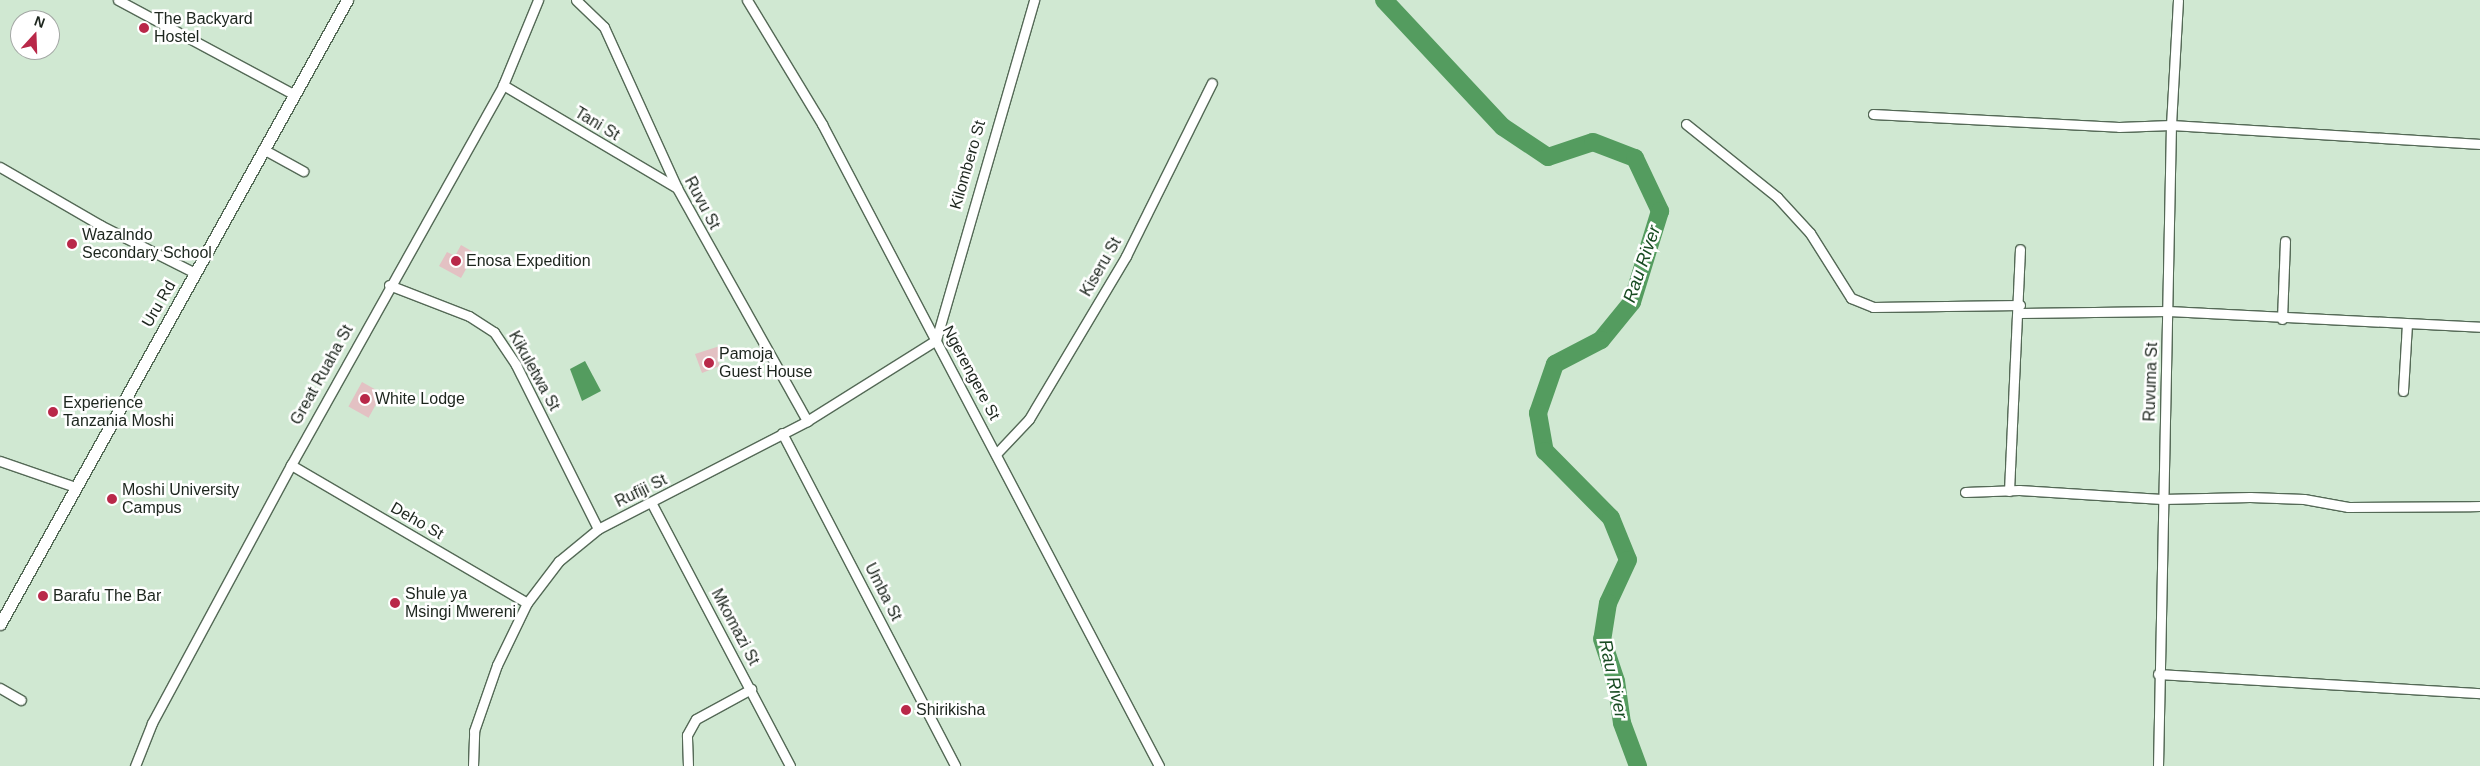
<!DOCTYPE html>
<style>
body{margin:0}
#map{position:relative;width:2480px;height:766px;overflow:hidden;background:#d0e8d2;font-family:Arial,sans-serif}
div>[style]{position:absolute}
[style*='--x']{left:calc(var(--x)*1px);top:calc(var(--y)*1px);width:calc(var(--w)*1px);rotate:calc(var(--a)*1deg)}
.water>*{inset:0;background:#549c5f}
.river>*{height:18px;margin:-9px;padding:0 9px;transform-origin:9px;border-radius:9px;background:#549c5f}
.building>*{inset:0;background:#e3c1c3;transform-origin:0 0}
.roads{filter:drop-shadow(1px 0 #546956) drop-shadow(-1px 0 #546956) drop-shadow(0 1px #546956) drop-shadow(0 -1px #546956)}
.minor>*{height:9px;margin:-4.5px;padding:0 4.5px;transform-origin:4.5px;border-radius:4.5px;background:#fff}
.tertiary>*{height:11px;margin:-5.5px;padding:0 5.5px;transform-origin:5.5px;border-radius:5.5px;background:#fff}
.dots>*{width:14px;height:14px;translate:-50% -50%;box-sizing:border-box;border:2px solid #fff;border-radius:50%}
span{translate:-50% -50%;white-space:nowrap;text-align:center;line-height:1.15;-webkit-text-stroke:5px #fff;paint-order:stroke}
.poi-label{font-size:16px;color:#1c251d}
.left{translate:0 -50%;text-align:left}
.street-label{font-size:16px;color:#1c251d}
.water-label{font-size:18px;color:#184b22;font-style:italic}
.north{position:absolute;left:10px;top:10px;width:50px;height:50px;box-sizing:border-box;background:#fff;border:1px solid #a4a8a5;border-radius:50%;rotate:20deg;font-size:14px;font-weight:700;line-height:20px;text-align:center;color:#1c251d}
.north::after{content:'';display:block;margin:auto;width:18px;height:22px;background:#b92849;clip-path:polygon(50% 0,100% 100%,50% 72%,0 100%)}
</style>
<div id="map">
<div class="water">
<div style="clip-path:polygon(585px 361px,601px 391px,582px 401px,570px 369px)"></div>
</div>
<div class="river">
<div style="--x:1384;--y:0;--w:174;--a:46.9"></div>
<div style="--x:1503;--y:127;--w:54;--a:33.7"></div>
<div style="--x:1548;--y:157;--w:47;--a:-18.4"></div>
<div style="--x:1593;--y:142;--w:45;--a:20.9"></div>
<div style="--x:1635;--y:158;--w:59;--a:64.7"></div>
<div style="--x:1660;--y:211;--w:95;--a:107.1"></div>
<div style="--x:1632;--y:302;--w:49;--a:129.2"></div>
<div style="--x:1601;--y:340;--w:52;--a:152.4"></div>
<div style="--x:1555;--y:364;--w:52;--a:109.1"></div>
<div style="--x:1538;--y:413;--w:39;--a:80"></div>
<div style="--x:1545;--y:451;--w:94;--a:45.4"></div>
<div style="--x:1611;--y:518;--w:45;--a:68"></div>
<div style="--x:1628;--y:560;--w:47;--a:114.9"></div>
<div style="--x:1608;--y:603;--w:36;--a:99"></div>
<div style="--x:1602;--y:639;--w:44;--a:71.6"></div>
<div style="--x:1616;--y:681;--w:42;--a:81.9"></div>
<div style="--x:1622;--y:723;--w:46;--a:69.6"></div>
</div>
<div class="building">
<div style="clip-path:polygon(461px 245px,475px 253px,461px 278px,439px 266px,447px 252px,455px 256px)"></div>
<div style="clip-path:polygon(726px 344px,730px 353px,717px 358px,720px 366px,702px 373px,695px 354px)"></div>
<div style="left:362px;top:382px;width:23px;height:28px;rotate:29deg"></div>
</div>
<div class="roads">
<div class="minor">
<div style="--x:118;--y:0;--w:199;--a:28.2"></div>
<div style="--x:576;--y:0;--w:39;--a:44"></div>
<div style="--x:604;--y:27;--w:177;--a:65.6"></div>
<div style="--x:677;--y:188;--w:267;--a:60.8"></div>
<div style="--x:747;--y:0;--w:145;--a:58.8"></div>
<div style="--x:822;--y:124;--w:725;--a:62.3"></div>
<div style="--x:503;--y:85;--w:202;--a:30.6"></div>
<div style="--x:1873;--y:114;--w:246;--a:3"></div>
<div style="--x:2119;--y:127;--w:52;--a:-2.2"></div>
<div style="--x:2171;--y:125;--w:310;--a:3.5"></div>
<div style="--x:1686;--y:124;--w:117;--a:38.7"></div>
<div style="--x:1777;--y:197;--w:49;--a:47.5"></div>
<div style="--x:1810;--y:233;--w:77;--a:57.8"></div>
<div style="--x:1851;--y:298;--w:24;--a:22"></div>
<div style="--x:1873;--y:307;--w:147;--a:-0.8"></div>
<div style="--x:263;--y:149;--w:46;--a:28.8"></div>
<div style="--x:0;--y:167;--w:116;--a:30.1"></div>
<div style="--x:100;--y:225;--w:106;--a:26.8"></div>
<div style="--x:389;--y:285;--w:86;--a:21.2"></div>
<div style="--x:469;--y:316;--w:30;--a:33"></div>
<div style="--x:494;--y:332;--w:40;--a:56"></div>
<div style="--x:516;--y:365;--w:183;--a:63.4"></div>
<div style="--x:2020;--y:313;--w:148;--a:-0.8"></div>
<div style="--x:2168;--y:311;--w:312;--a:2.9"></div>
<div style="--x:2282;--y:319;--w:78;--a:-87.8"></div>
<div style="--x:2403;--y:391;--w:67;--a:-86.6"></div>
<div style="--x:782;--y:433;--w:375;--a:62.5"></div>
<div style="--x:996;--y:454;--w:48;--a:-46.7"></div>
<div style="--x:1029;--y:419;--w:190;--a:-59.2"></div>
<div style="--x:1126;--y:256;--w:193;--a:-63.6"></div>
<div style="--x:0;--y:461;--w:79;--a:19.1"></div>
<div style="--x:291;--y:465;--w:273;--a:30.3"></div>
<div style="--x:2009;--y:491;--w:242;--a:-87.4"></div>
<div style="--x:1965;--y:492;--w:54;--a:-2.1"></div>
<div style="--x:2019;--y:490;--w:143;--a:3.6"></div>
<div style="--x:2162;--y:499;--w:88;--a:-1.3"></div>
<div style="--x:2250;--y:497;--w:54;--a:2.1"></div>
<div style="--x:2304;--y:499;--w:45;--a:10.3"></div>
<div style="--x:2348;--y:507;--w:132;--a:-0.4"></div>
<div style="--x:652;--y:504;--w:296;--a:62.2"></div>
<div style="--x:2158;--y:674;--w:323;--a:3.4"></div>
<div style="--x:0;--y:688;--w:24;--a:30"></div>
<div style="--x:135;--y:766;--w:46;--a:-68.4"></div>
<div style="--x:152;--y:723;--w:293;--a:-61.7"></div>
<div style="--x:291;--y:465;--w:435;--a:-60.8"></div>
<div style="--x:503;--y:85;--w:92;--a:-67.6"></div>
<div style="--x:473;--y:766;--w:35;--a:-88"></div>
<div style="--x:474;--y:731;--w:70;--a:-70.8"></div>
<div style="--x:497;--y:665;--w:69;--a:-64.2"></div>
<div style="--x:527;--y:603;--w:53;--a:-52.7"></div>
<div style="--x:559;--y:561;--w:50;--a:-39.4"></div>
<div style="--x:598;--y:529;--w:235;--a:-27.3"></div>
<div style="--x:807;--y:421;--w:152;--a:-32.1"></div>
<div style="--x:936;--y:340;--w:354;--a:-73.9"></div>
<div style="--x:688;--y:766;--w:31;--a:-92"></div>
<div style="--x:687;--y:735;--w:18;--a:-61"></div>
<div style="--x:696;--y:719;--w:63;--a:-28.6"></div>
<div style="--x:2158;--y:766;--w:641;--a:-88.84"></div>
<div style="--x:2171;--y:125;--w:125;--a:-86.8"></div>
</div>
<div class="tertiary">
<div style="--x:0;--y:624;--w:714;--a:-60.92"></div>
</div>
</div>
<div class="dots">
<div style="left:144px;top:28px;background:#b92849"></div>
<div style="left:72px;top:244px;background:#b92849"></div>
<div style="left:456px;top:261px;background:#b92849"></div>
<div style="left:709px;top:363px;background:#b92849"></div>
<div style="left:365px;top:399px;background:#b92849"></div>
<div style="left:53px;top:412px;background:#b92849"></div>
<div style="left:112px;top:499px;background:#b92849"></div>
<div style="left:43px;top:596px;background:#b92849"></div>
<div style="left:395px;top:603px;background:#b92849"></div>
<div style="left:906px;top:710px;background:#b92849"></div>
</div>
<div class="poi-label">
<span class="left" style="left:154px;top:28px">The Backyard<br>Hostel</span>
<span class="left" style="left:82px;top:244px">Wazalndo<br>Secondary School</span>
<span class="left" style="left:466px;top:261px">Enosa Expedition</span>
<span class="left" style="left:719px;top:363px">Pamoja<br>Guest House</span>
<span class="left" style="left:375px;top:399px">White Lodge</span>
<span class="left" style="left:63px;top:412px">Experience<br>Tanzania Moshi</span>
<span class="left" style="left:122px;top:499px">Moshi University<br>Campus</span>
<span class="left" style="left:405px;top:603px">Shule ya<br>Msingi Mwereni</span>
<span class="left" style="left:53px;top:596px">Barafu The Bar</span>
<span class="left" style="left:916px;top:710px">Shirikisha</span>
</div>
<div class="street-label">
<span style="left:597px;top:124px;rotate:31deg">Tani St</span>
<span style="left:968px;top:165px;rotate:-74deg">Kilombero St</span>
<span style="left:702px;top:203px;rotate:62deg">Ruvu St</span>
<span style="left:1101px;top:267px;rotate:-60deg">Kiseru St</span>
<span style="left:159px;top:304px;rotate:-60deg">Uru Rd</span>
<span style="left:534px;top:371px;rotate:61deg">Kikuletwa St</span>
<span style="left:971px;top:373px;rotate:62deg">Ngerengere St</span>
<span style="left:322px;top:375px;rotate:-61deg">Great Ruaha St</span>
<span style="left:2151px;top:382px;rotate:-88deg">Ruvuma St</span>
<span style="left:641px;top:491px;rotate:-26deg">Rufiji St</span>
<span style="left:417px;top:521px;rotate:30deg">Deho St</span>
<span style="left:883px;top:592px;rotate:63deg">Umba St</span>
<span style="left:735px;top:627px;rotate:62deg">Mkomazi St</span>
</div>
<div class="water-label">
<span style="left:1642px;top:264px;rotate:-71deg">Rau River</span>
<span style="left:1613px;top:679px;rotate:78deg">Rau River</span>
</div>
<div class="north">N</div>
</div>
